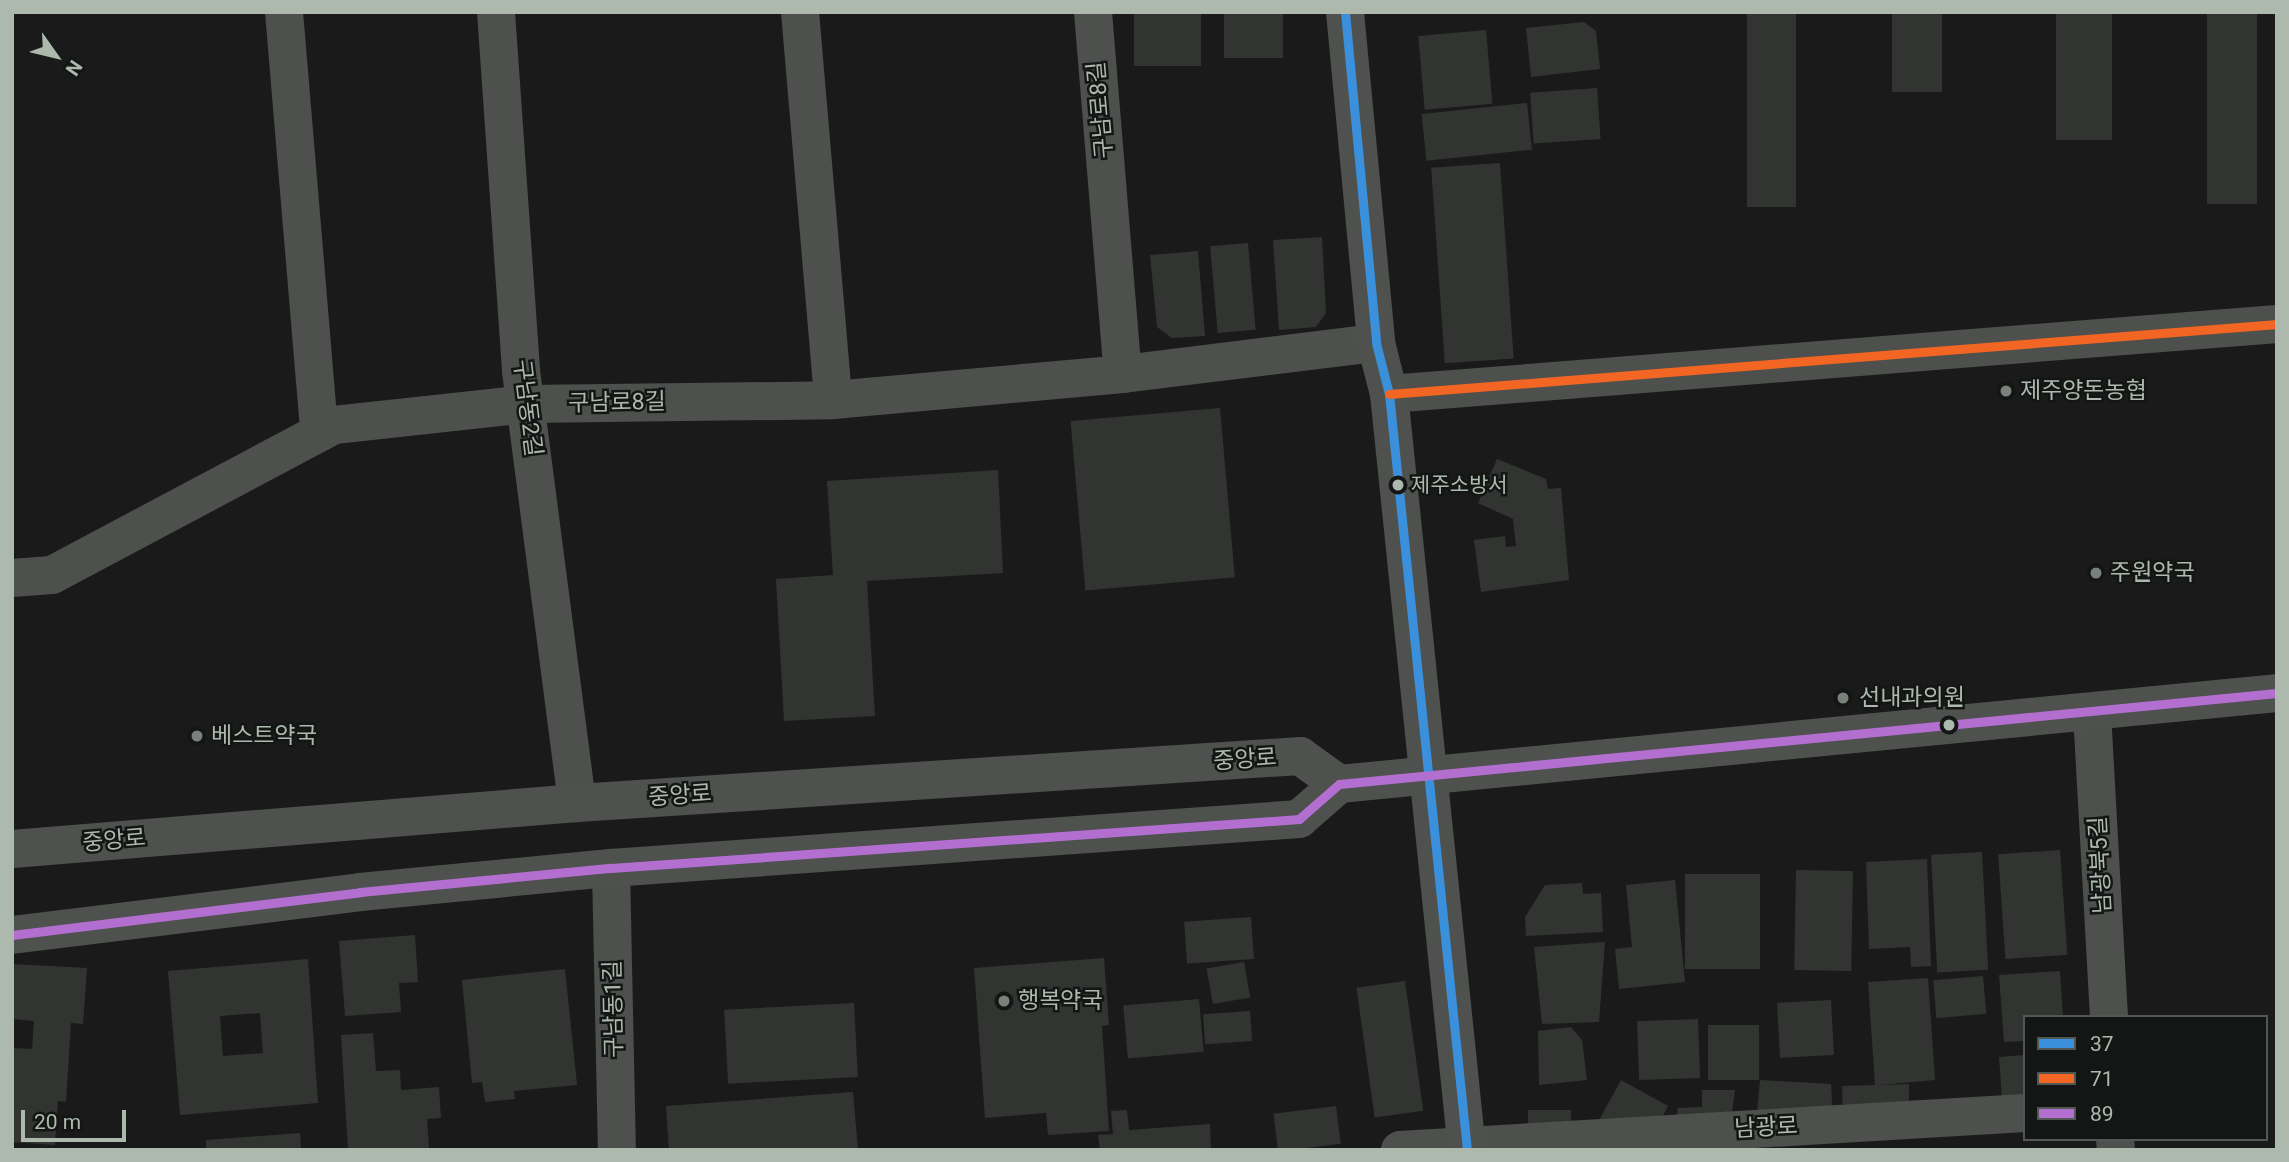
<!DOCTYPE html>
<meta charset="utf-8">
<style>
body{margin:0}
#map{position:relative;width:2289px;height:1162px;overflow:hidden;background:#1a1a1a;font-family:Roboto,"Noto Sans KR",sans-serif}
div>[style]{position:absolute}
[style*='--x']{left:calc(var(--x)*1px);top:calc(var(--y)*1px);width:calc(var(--w)*1px);rotate:calc(var(--a)*1deg)}
.building>*{inset:0;background:#323432;transform-origin:0 0}
.minor>*{height:38px;margin:-19px;padding:0 19px;transform-origin:19px;border-radius:19px;background:#4d504d}
.major>*{height:38px;margin:-19px;padding:0 19px;transform-origin:19px;border-radius:19px;background:#4e514e}
.bus-1>*{height:9px;margin:-4.5px;padding:0 4.5px;transform-origin:4.5px;border-radius:4.5px;background:#3a90db}
.bus-2>*{height:9px;margin:-4.5px;padding:0 4.5px;transform-origin:4.5px;border-radius:4.5px;background:#f26522}
.bus-3>*{height:9px;margin:-4.5px;padding:0 4.5px;transform-origin:4.5px;border-radius:4.5px;background:#b36fd0}
.dots>*{width:19px;height:19px;translate:-50% -50%;box-sizing:border-box;border:4px solid #141615;border-radius:50%}
span{translate:-50% -50%;white-space:nowrap;text-align:center;line-height:1.15;-webkit-text-stroke:5px #141615;paint-order:stroke}
.bus-label{font-size:21px;color:#adb9ad}
.left{translate:0 -50%;text-align:left}
.street-label{font-size:23px;color:#adb9ad}
.poi-label{font-size:23px;color:#adb9ad}
.frame{position:absolute;inset:0;border:14px solid #adb9ad;pointer-events:none}
.legend{position:absolute;left:2023px;top:1015px;width:245px;height:126px;box-sizing:border-box;background:#141615;border:2px solid #515752;margin:0;padding:9px 12px;list-style:none;font-size:21px;color:#adb9ad}
.legend li{display:flex;align-items:center;gap:14px;height:35px}
.legend b{width:35px;border:2px solid #515752}
.north{position:absolute;left:21px;top:21px;width:70px;height:70px;-webkit-text-stroke:5px #141615;paint-order:stroke;rotate:124deg;font-size:19px;font-weight:700;line-height:28px;text-align:center;color:#adb9ad}
.north::after{content:'';display:block;margin:auto;width:24px;height:32px;background:#adb9ad;clip-path:polygon(50% 0,100% 100%,50% 72%,0 100%)}
.scale{position:absolute;left:21px;top:1110px;width:105px;height:32px;box-sizing:border-box;border:4px solid #adb9ad;border-top:0;padding-left:9px;font-size:21px;line-height:24px;white-space:nowrap;color:#adb9ad;-webkit-text-stroke:5px #141615;paint-order:stroke}
</style>
<div id="map">
<div class="building">
<div style="left:1134px;top:12px;width:67px;height:54px"></div>
<div style="left:1224px;top:12px;width:59px;height:46px"></div>
<div style="left:1747px;top:12px;width:49px;height:195px"></div>
<div style="left:1892px;top:12px;width:50px;height:80px"></div>
<div style="left:2056px;top:12px;width:56px;height:128px"></div>
<div style="left:2207px;top:12px;width:50px;height:192px"></div>
<div style="clip-path:polygon(1584px 22px,1596px 31px,1600px 69px,1531px 77px,1526px 28px)"></div>
<div style="left:1486px;top:30px;width:74px;height:68px;rotate:85deg"></div>
<div style="left:1597px;top:88px;width:51px;height:67px;rotate:86deg"></div>
<div style="left:1527px;top:103px;width:47px;height:106px;rotate:84deg"></div>
<div style="left:1500px;top:163px;width:196px;height:69px;rotate:86deg"></div>
<div style="clip-path:polygon(1322px 237px,1326px 313px,1316px 327px,1279px 330px,1273px 240px)"></div>
<div style="left:1248px;top:243px;width:87px;height:38px;rotate:85deg"></div>
<div style="clip-path:polygon(1198px 251px,1205px 336px,1172px 338px,1157px 327px,1150px 255px)"></div>
<div style="left:1220px;top:408px;width:170px;height:150px;rotate:85deg"></div>
<div style="clip-path:polygon(1497px 459px,1546px 479px,1548px 489px,1561px 488px,1569px 580px,1481px 592px,1474px 540px,1505px 536px,1506px 547px,1516px 546px,1513px 519px,1478px 503px)"></div>
<div style="clip-path:polygon(998px 470px,1003px 573px,867px 581px,875px 716px,784px 721px,776px 579px,833px 575px,827px 481px)"></div>
<div style="left:2060px;top:850px;width:105px;height:62px;rotate:86deg"></div>
<div style="left:1982px;top:852px;width:118px;height:51px;rotate:87deg"></div>
<div style="clip-path:polygon(1927px 859px,1931px 966px,1911px 967px,1910px 947px,1869px 949px,1866px 862px)"></div>
<div style="left:1796px;top:870px;width:57px;height:100px;rotate:1deg"></div>
<div style="left:1685px;top:874px;width:75px;height:95px"></div>
<div style="clip-path:polygon(1675px 880px,1685px 982px,1619px 989px,1615px 949px,1632px 947px,1626px 885px)"></div>
<div style="clip-path:polygon(1582px 883px,1583px 894px,1601px 893px,1603px 932px,1526px 936px,1525px 917px,1545px 885px)"></div>
<div style="left:1251px;top:917px;width:42px;height:67px;rotate:86deg"></div>
<div style="clip-path:polygon(415px 935px,418px 982px,399px 983px,401px 1012px,345px 1016px,339px 941px)"></div>
<div style="clip-path:polygon(1605px 942px,1599px 1022px,1542px 1024px,1534px 947px)"></div>
<div style="clip-path:polygon(1104px 958px,1109px 1025px,1102px 1026px,1109px 1131px,1048px 1135px,1046px 1113px,985px 1118px,974px 968px)"></div>
<div style="clip-path:polygon(evenodd,308px 959px,318px 1103px,180px 1115px,168px 971px,308px 959px,260px 1013px,263px 1053px,223px 1056px,220px 1016px,260px 1013px)"></div>
<div style="left:1244px;top:962px;width:36px;height:38px;rotate:80deg"></div>
<div style="clip-path:polygon(12px 964px,87px 968px,83px 1024px,71px 1023px,66px 1102px,58px 1101px,55px 1145px,12px 1142px,12px 1048px,32px 1049px,34px 1021px,12px 1019px)"></div>
<div style="clip-path:polygon(565px 969px,577px 1085px,514px 1091px,515px 1099px,485px 1102px,482px 1082px,472px 1083px,462px 980px)"></div>
<div style="clip-path:polygon(2060px 971px,2063px 1017px,2025px 1017px,2025px 1041px,2004px 1042px,1999px 975px)"></div>
<div style="left:1983px;top:976px;width:38px;height:50px;rotate:85deg"></div>
<div style="clip-path:polygon(1928px 978px,1935px 1080px,1879px 1085px,1909px 1084px,1909px 1117px,1843px 1119px,1842px 1086px,1875px 1085px,1868px 982px)"></div>
<div style="left:1405px;top:981px;width:131px;height:49px;rotate:82deg"></div>
<div style="left:1199px;top:999px;width:53px;height:76px;rotate:85deg"></div>
<div style="left:1831px;top:1000px;width:55px;height:54px;rotate:87deg"></div>
<div style="left:854px;top:1003px;width:74px;height:130px;rotate:87deg"></div>
<div style="left:1250px;top:1011px;width:30px;height:47px;rotate:86deg"></div>
<div style="left:1698px;top:1019px;width:59px;height:61px;rotate:88deg"></div>
<div style="left:1759px;top:1025px;width:55px;height:51px;rotate:90deg"></div>
<div style="clip-path:polygon(1571px 1027px,1582px 1040px,1587px 1080px,1539px 1085px,1538px 1031px)"></div>
<div style="clip-path:polygon(373px 1033px,376px 1071px,400px 1070px,401px 1090px,439px 1087px,441px 1118px,427px 1119px,429px 1149px,348px 1150px,341px 1035px)"></div>
<div style="clip-path:polygon(2025px 1055px,2025px 1109px,2003px 1111px,1999px 1057px)"></div>
<div style="clip-path:polygon(1621px 1080px,1668px 1106px,1655px 1131px,1629px 1117px,1619px 1136px,1597px 1124px)"></div>
<div style="clip-path:polygon(1760px 1080px,1831px 1084px,1833px 1120px,1756px 1124px)"></div>
<div style="clip-path:polygon(1702px 1090px,1735px 1090px,1731px 1119px,1674px 1125px,1678px 1108px,1702px 1107px)"></div>
<div style="clip-path:polygon(853px 1092px,858px 1150px,669px 1150px,666px 1106px)"></div>
<div style="left:1336px;top:1106px;width:38px;height:63px;rotate:83deg"></div>
<div style="clip-path:polygon(1127px 1110px,1129px 1130px,1210px 1124px,1211px 1150px,1100px 1150px,1098px 1135px,1113px 1134px,1111px 1111px)"></div>
<div style="left:1528px;top:1110px;width:43px;height:24px"></div>
<div style="clip-path:polygon(300px 1133px,301px 1150px,206px 1150px,206px 1140px)"></div>
</div>
<div class="minor">
<div style="--x:284;--y:12;--w:422;--a:85.2"></div>
<div style="--x:496;--y:12;--w:360;--a:86"></div>
<div style="--x:521;--y:371;--w:436;--a:82.6"></div>
<div style="--x:800;--y:12;--w:389;--a:85.1"></div>
<div style="--x:1093;--y:12;--w:363;--a:85.3"></div>
<div style="--x:1389;--y:394;--w:891;--a:-4.51"></div>
<div style="--x:12;--y:578;--w:40;--a:-4.3"></div>
<div style="--x:52;--y:575;--w:319;--a:-28"></div>
<div style="--x:334;--y:425;--w:194;--a:-6.2"></div>
<div style="--x:527;--y:404;--w:306;--a:-0.7"></div>
<div style="--x:833;--y:400;--w:291;--a:-5.1"></div>
<div style="--x:1123;--y:374;--w:255;--a:-7"></div>
<div style="--x:2092;--y:713;--w:304;--a:86.8"></div>
<div style="--x:611;--y:868;--w:282;--a:88.8"></div>
<div style="--x:2115;--y:1139;--w:11;--a:85"></div>
<div style="--x:1400;--y:1150;--w:626;--a:-3.39"></div>
</div>
<div class="major">
<div style="--x:1345;--y:12;--w:332;--a:84.6"></div>
<div style="--x:1376;--y:343;--w:53;--a:75.7"></div>
<div style="--x:1389;--y:394;--w:760;--a:84.11"></div>
<div style="--x:12;--y:849;--w:567;--a:-4.65"></div>
<div style="--x:577;--y:803;--w:725;--a:-3.72"></div>
<div style="--x:1300;--y:756;--w:48;--a:35.7"></div>
<div style="--x:12;--y:935;--w:351;--a:-7"></div>
<div style="--x:360;--y:892;--w:252;--a:-5.5"></div>
<div style="--x:611;--y:868;--w:690;--a:-4.07"></div>
<div style="--x:1299;--y:819;--w:53;--a:-41.2"></div>
<div style="--x:1339;--y:784;--w:942;--a:-5.54"></div>
</div>
<div class="bus-1">
<div style="--x:1345;--y:12;--w:332;--a:84.6"></div>
<div style="--x:1376;--y:343;--w:53;--a:75.7"></div>
<div style="--x:1389;--y:394;--w:760;--a:84.11"></div>
</div>
<div class="bus-2">
<div style="--x:1389;--y:394;--w:891;--a:-4.51"></div>
</div>
<div class="bus-3">
<div style="--x:12;--y:935;--w:351;--a:-7"></div>
<div style="--x:360;--y:892;--w:252;--a:-5.5"></div>
<div style="--x:611;--y:868;--w:690;--a:-4.07"></div>
<div style="--x:1299;--y:819;--w:53;--a:-41.2"></div>
<div style="--x:1339;--y:784;--w:942;--a:-5.54"></div>
</div>
<div class="dots">
<div style="left:2006px;top:391px;background:#7a817a"></div>
<div style="left:1398px;top:485px;background:#adb9ad"></div>
<div style="left:2096px;top:573px;background:#7a817a"></div>
<div style="left:1843px;top:698px;background:#7a817a"></div>
<div style="left:1949px;top:725px;background:#adb9ad"></div>
<div style="left:197px;top:736px;background:#7a817a"></div>
<div style="left:1004px;top:1001px;background:#7a817a"></div>
</div>
<div class="bus-label">
<span class="left" style="left:1411px;top:485px">제주소방서</span>
</div>
<div class="street-label">
<span style="left:1101px;top:110px;rotate:-95deg">구남로8길</span>
<span style="left:617px;top:403px;rotate:-1deg">구남로8길</span>
<span style="left:527px;top:408px;rotate:83deg">구남동2길</span>
<span style="left:1245px;top:760px;rotate:-4deg">중앙로</span>
<span style="left:680px;top:796px;rotate:-4deg">중앙로</span>
<span style="left:114px;top:841px;rotate:-5deg">중앙로</span>
<span style="left:2101px;top:865px;rotate:-93deg">남광북5길</span>
<span style="left:614px;top:1009px;rotate:-91deg">구남동1길</span>
<span style="left:1766px;top:1128px;rotate:-3deg">남광로</span>
</div>
<div class="poi-label">
<span class="left" style="left:2020px;top:391px">제주양돈농협</span>
<span class="left" style="left:2110px;top:573px">주원약국</span>
<span class="left" style="left:1859px;top:698px">선내과의원</span>
<span class="left" style="left:211px;top:736px">베스트약국</span>
<span class="left" style="left:1018px;top:1001px">행복약국</span>
</div>
<div class="frame"></div>
<ul class="legend">
<li><b style="height:9px;background:#3a90db"></b>37</li>
<li><b style="height:9px;background:#f26522"></b>71</li>
<li><b style="height:9px;background:#b36fd0"></b>89</li>
</ul>
<div class="north">N</div>
<div class="scale">20 m</div>
</div>
